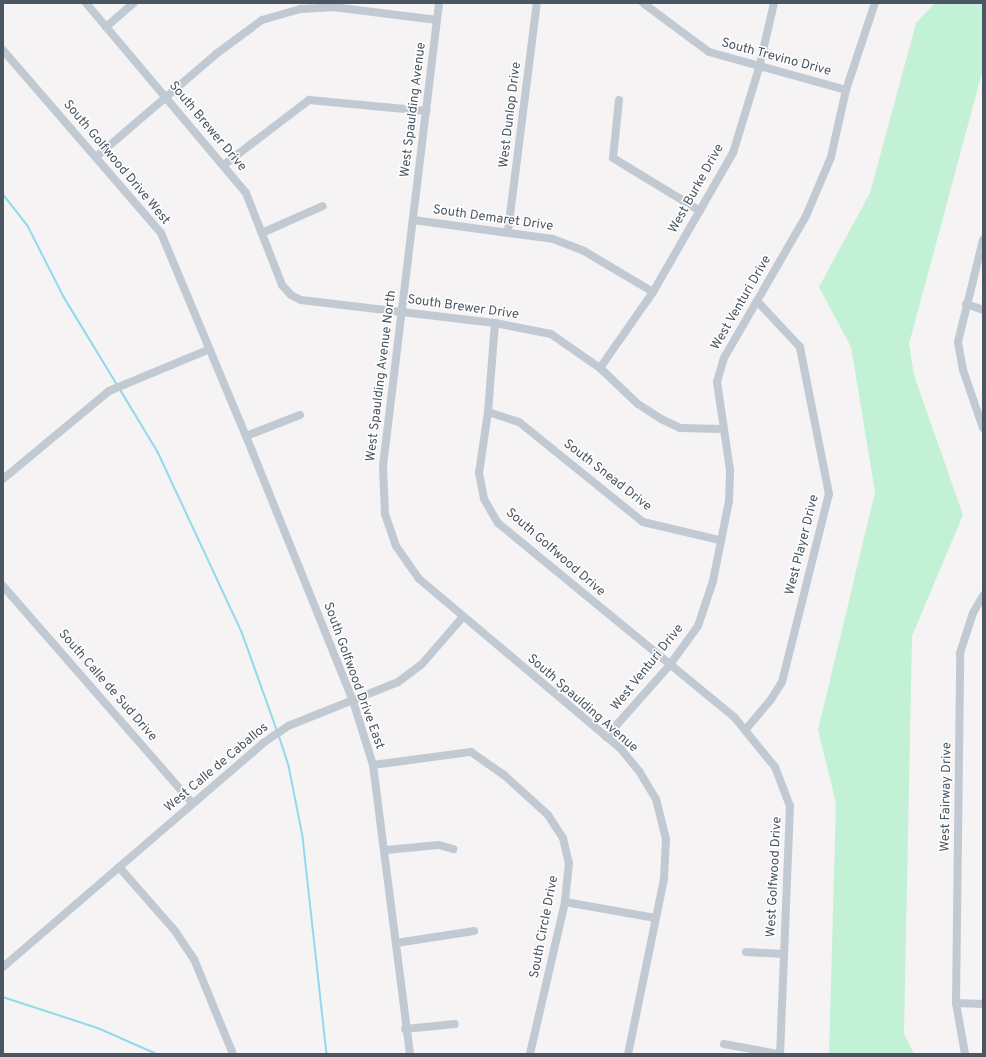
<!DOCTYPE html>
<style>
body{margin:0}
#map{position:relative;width:986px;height:1057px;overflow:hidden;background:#f5f3f3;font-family:Overpass,sans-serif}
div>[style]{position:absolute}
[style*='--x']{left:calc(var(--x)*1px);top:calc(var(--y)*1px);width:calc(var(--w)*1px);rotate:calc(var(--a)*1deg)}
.green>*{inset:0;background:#c3f1d5}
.stream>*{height:1.5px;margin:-0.75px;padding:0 0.75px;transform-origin:0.75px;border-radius:0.75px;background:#90daee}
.minor>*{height:8px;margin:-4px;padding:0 4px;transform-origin:4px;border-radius:4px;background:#c1cad2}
span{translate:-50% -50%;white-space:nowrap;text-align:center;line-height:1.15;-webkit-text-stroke:3px #fff;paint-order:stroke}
.street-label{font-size:13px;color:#4a5661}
.frame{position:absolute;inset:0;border:4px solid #4a5661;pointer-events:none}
</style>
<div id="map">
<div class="green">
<div style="clip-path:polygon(935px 3px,983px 3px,983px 69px,909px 344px,914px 375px,963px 515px,912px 636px,904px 1034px,914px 1054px,829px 1054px,836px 803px,818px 730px,875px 492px,851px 347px,819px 287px,870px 193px,916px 23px)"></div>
</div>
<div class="stream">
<div style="--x:3;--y:194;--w:41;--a:52"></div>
<div style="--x:28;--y:226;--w:80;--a:63.1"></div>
<div style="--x:64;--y:297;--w:102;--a:58.7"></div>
<div style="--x:120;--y:389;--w:74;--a:58.9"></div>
<div style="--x:158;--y:452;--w:199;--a:65"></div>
<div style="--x:242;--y:632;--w:104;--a:70.3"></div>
<div style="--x:279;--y:735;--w:33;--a:72"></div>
<div style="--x:289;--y:766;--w:72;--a:78.8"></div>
<div style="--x:303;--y:837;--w:218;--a:83.7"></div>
<div style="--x:3;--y:997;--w:100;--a:18.1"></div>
<div style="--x:98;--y:1028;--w:64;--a:23.8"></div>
</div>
<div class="minor">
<div style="--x:86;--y:3;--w:248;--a:49.9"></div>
<div style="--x:246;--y:193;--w:99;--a:68.6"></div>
<div style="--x:282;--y:285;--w:13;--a:48"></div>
<div style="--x:291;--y:295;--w:11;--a:27"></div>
<div style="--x:301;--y:300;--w:195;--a:6.8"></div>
<div style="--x:495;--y:323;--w:57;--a:11.1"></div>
<div style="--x:551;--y:334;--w:60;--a:34.8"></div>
<div style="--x:600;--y:368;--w:52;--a:43.5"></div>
<div style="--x:638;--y:404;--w:27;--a:33"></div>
<div style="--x:661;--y:419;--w:21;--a:25"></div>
<div style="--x:680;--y:428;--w:42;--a:1.4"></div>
<div style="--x:439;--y:3;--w:465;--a:96.9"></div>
<div style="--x:383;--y:465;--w:49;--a:87.7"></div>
<div style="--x:385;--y:514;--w:34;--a:71"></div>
<div style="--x:396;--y:546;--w:39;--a:55"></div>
<div style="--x:418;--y:578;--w:265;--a:40.1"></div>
<div style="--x:621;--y:749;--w:28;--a:51"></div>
<div style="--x:639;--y:771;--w:33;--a:59"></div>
<div style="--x:656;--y:799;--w:41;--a:76"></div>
<div style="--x:666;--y:839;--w:40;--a:92.9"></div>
<div style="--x:664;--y:879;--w:179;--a:101.6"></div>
<div style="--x:643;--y:3;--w:82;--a:36.6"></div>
<div style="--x:709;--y:52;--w:142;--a:15.5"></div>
<div style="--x:106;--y:27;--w:37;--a:-41"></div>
<div style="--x:3;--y:50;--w:242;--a:49.2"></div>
<div style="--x:161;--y:233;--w:220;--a:67.3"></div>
<div style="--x:246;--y:436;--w:286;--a:68"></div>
<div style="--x:353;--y:701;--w:67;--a:72.6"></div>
<div style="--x:373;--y:765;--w:291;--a:82.7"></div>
<div style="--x:619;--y:100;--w:58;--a:95.9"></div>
<div style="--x:613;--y:158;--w:102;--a:31.3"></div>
<div style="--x:96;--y:157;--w:158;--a:-40.6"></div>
<div style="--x:216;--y:54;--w:57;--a:-36.5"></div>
<div style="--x:262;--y:20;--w:40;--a:-16"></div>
<div style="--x:300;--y:9;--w:33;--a:-3"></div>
<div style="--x:333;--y:7;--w:105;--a:7.1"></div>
<div style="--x:225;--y:164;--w:106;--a:-37.3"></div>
<div style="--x:309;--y:100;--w:118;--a:5.4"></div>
<div style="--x:413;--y:220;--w:141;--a:7.7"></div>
<div style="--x:553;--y:239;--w:33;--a:21"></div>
<div style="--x:584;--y:251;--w:80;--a:30.7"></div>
<div style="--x:508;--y:231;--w:230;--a:-82.8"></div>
<div style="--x:264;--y:232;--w:64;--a:-23.8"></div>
<div style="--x:983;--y:240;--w:105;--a:103.8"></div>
<div style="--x:958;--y:342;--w:28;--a:80"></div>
<div style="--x:963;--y:370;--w:61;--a:71"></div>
<div style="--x:966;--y:304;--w:18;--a:19"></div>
<div style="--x:495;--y:323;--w:89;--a:94.5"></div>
<div style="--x:488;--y:412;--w:62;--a:98.4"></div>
<div style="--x:479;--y:473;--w:26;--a:79"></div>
<div style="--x:484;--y:499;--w:28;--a:60"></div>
<div style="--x:498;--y:523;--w:307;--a:39.4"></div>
<div style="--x:735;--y:718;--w:63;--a:50.8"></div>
<div style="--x:775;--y:767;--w:42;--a:69"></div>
<div style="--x:790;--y:806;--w:248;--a:92.3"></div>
<div style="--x:600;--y:368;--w:93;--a:-55.1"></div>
<div style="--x:653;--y:292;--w:160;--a:-60.1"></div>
<div style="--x:733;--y:153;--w:89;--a:-73"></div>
<div style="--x:759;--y:68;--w:67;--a:-77"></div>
<div style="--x:488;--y:412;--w:33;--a:18"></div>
<div style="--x:519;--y:422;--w:159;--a:38.9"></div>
<div style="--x:643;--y:522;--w:79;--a:13.2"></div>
<div style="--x:246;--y:436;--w:58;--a:-21.3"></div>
<div style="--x:3;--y:479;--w:138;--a:-39.7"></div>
<div style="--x:109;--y:391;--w:109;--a:-22.6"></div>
<div style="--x:3;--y:586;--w:288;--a:48.9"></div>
<div style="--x:747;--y:728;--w:35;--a:-50"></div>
<div style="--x:770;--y:701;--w:22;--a:-58"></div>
<div style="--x:782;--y:682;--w:194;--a:-76"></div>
<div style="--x:829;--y:494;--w:150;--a:-101.2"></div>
<div style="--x:800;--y:347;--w:63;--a:-133.1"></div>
<div style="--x:606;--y:737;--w:95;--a:-48.4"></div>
<div style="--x:669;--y:666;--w:49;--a:-54.1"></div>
<div style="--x:698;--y:626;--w:47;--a:-71.6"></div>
<div style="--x:713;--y:581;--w:82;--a:-78.7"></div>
<div style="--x:729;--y:501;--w:31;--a:-88"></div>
<div style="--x:730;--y:470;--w:89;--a:-98.4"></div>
<div style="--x:717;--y:382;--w:25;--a:-74"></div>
<div style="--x:724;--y:358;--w:164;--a:-60"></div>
<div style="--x:806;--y:216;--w:64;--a:-67"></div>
<div style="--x:831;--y:157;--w:69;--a:-77.4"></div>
<div style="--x:846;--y:90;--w:92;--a:-71.6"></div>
<div style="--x:373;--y:765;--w:99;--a:-7.6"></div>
<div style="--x:471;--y:752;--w:39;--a:35"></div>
<div style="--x:503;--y:774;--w:61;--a:42.3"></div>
<div style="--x:548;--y:815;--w:27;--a:57"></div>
<div style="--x:563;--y:838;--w:26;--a:77"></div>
<div style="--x:569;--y:863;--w:39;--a:96"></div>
<div style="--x:565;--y:902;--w:156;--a:103"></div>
<div style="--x:386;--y:850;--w:53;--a:-5.4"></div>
<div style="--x:439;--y:845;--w:15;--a:16"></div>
<div style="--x:119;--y:867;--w:85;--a:48.8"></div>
<div style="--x:175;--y:931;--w:34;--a:56"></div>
<div style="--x:194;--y:959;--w:103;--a:67.7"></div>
<div style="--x:565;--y:902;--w:92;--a:10"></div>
<div style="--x:396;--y:943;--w:79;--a:-8.7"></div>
<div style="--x:746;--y:952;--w:38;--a:3"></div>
<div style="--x:3;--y:967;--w:343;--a:-40.7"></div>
<div style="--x:263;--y:743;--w:30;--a:-34"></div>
<div style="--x:288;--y:726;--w:118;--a:-21.8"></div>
<div style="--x:398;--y:682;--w:30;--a:-37"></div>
<div style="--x:422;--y:664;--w:61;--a:-49"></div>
<div style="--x:956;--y:1003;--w:27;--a:2"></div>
<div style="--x:405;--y:1029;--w:50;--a:-5.7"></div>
<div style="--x:724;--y:1044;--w:55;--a:10.5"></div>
<div style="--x:965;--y:1054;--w:52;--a:-100"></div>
<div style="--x:956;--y:1003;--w:350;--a:-89.3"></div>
<div style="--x:960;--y:653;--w:42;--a:-72"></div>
<div style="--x:973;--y:613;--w:20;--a:-60"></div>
</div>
<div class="street-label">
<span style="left:776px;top:58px;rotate:15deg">South Trevino Drive</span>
<span style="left:414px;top:110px;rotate:-83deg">West Spaulding Avenue</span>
<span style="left:511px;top:115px;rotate:-83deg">West Dunlop Drive</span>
<span style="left:207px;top:127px;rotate:50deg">South Brewer Drive</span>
<span style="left:116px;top:163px;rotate:50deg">South Golfwood Drive West</span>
<span style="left:697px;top:189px;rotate:-61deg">West Burke Drive</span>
<span style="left:493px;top:219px;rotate:8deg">South Demaret Drive</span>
<span style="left:742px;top:303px;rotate:-60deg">West Venturi Drive</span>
<span style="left:463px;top:308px;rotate:8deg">South Brewer Drive</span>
<span style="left:382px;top:376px;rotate:-83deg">West Spaulding Avenue North</span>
<span style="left:607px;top:476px;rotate:38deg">South Snead Drive</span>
<span style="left:803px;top:545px;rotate:-76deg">West Player Drive</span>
<span style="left:555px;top:553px;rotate:41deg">South Golfwood Drive</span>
<span style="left:648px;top:668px;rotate:-51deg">West Venturi Drive</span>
<span style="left:353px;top:676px;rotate:70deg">South Golfwood Drive East</span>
<span style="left:107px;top:686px;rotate:49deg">South Calle de Sud Drive</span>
<span style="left:582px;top:704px;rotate:41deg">South Spaulding Avenue</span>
<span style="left:217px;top:768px;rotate:-40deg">West Calle de Caballos</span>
<span style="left:947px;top:797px;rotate:-89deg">West Fairway Drive</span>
<span style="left:775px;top:877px;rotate:-87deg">West Golfwood Drive</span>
<span style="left:545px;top:927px;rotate:-79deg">South Circle Drive</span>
</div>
<div class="frame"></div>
</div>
